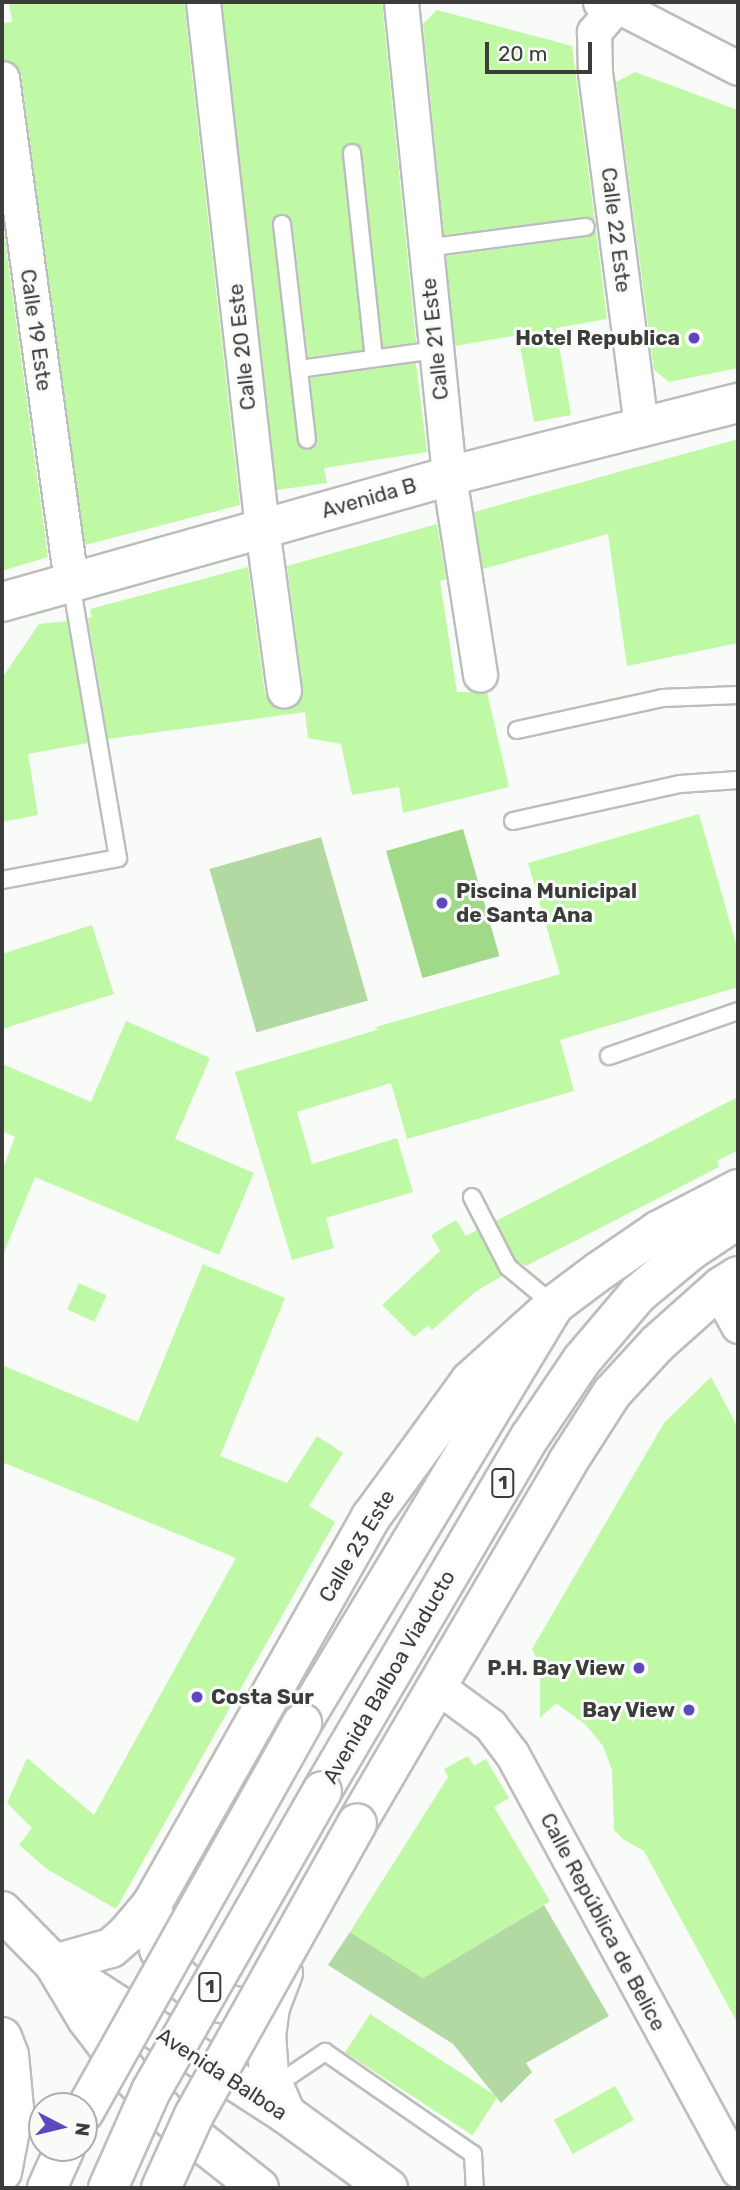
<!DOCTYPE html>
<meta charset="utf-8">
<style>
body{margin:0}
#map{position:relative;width:740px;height:2190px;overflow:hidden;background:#f8fbf7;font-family:Rubik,sans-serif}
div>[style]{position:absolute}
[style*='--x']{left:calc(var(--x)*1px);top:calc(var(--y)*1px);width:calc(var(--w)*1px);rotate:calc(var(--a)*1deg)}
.green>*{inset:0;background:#b3d9a3;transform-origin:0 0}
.water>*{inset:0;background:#a0d988;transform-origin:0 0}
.building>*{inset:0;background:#bff9a6;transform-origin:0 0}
.roads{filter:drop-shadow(2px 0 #bcbebb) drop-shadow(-2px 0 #bcbebb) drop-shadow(0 2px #bcbebb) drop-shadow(0 -2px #bcbebb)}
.lane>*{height:16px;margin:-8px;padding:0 8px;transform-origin:8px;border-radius:8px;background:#fff}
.street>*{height:33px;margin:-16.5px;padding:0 16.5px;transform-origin:16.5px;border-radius:16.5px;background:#fff}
.secondary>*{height:38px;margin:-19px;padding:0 19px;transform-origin:19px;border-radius:19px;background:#fff}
.highway>*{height:38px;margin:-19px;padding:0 19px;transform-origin:19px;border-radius:19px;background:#fff}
.bridges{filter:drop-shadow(2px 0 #bcbebb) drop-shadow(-2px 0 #bcbebb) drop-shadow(0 2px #bcbebb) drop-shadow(0 -2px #bcbebb)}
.highway-bridge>*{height:38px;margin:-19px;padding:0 19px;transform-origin:19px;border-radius:19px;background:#fff}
.dots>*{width:19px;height:19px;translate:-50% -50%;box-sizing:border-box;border:4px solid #f8fbf7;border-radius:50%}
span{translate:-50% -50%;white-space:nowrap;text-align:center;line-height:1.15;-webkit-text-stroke:6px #f8fbf7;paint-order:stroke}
.shield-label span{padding:2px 5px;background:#f8fbf7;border:2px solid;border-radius:5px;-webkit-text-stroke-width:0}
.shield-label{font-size:19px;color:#3c3d3b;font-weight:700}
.street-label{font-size:21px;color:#3c3d3b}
.poi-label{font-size:21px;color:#3c3d3b;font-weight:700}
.right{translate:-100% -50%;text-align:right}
.left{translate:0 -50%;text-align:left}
.frame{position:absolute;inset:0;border:4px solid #3c3d3b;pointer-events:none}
.north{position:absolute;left:28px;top:2092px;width:70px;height:70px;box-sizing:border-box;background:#f8fbf7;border:2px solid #adafac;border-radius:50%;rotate:97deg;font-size:19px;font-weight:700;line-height:28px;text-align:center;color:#3c3d3b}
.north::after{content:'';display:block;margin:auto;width:24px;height:32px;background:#5e48c0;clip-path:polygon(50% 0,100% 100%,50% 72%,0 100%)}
.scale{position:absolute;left:485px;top:42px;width:107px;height:32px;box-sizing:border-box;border:4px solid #3c3d3b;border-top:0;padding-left:9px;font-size:21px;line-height:24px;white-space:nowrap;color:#3c3d3b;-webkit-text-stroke:5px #f8fbf7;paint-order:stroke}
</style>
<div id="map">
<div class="green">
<div style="left:321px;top:837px;width:170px;height:116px;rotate:74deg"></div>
<div style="clip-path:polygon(544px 1905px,609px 2016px,526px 2063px,532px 2072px,501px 2103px,453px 2044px,328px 1965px,350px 1932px,423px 1978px)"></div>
</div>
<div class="water">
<div style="left:463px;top:829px;width:132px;height:80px;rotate:74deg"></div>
</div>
<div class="building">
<div style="clip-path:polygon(9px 2px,184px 2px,240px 505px,85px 545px,21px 75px,17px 66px,2px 59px,2px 23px,12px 22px)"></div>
<div style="clip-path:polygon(222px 2px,382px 2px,416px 342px,383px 347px,360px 146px,346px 144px,342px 154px,363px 350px,308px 357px,292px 222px,287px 215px,280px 214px,273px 219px,272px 225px,298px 446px,308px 450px,317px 444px,310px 378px,416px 363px,427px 452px,324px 468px,327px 483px,277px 490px)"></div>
<div style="clip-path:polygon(437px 10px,572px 46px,595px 222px,585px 217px,444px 235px,423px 24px)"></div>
<div style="clip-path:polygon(635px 72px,738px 110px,738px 368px,669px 382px,654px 370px,616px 82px)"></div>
<div style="clip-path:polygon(2px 218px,48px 557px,2px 571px)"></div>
<div style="clip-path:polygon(596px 230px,607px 319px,556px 328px,571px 415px,534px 422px,518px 335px,455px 346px,446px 256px,587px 237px)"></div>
<div style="clip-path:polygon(738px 439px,738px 643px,627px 666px,608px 534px,483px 569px,474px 512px)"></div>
<div style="clip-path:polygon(437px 524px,446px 579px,440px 581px,457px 692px,487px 692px,509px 787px,403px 813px,399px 787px,352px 795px,341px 744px,308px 738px,305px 712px,108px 739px,88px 618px,92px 617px,90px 609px,248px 567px,265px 694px,276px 708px,287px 710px,301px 699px,303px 688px,287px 566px)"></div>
<div style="clip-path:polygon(67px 621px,88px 743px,28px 754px,38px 815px,2px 822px,2px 678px,39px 624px)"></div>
<div style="clip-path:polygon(699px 814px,738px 951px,738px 987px,560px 1040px,574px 1091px,407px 1139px,391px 1083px,297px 1112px,312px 1164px,397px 1138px,413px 1192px,326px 1218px,334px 1248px,292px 1260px,235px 1072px,377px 1030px,376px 1027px,560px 974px,528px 863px)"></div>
<div style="clip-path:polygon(92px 925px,114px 994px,2px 1029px,2px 954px)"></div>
<div style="clip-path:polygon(126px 1021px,210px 1058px,175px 1139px,254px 1173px,219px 1255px,35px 1177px,2px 1257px,2px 1171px,15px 1137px,2px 1131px,2px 1064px,91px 1102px)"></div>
<div style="clip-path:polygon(738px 1097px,738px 1150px,717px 1161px,719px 1167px,526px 1266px,516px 1260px,496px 1221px)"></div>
<div style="clip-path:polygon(456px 1220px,466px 1236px,477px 1230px,502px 1276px,475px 1292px,432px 1330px,428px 1325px,414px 1337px,382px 1305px,440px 1251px,431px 1235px)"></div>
<div style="clip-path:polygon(203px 1264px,285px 1298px,220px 1456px,287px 1483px,317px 1436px,343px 1453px,309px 1506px,335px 1522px,116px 1909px,47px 1869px,19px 1845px,32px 1828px,7px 1803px,27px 1758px,94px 1815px,236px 1558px,2px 1462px,2px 1365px,138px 1422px)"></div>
<div style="left:79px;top:1283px;width:30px;height:29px;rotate:24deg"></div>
<div style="clip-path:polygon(711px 1377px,738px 1428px,738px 2024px,644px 1851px,623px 1839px,614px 1830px,612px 1770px,603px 1746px,586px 1725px,556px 1703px,540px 1718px,540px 1665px,532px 1649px,664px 1423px)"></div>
<div style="clip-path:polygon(468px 1756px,474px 1766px,486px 1759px,509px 1798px,494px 1807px,550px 1901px,423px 1978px,350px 1932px,448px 1777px,444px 1769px)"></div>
<div style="left:370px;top:2014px;width:152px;height:46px;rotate:33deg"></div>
<div style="left:615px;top:2086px;width:39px;height:70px;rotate:61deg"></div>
</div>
<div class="roads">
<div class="lane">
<div style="--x:352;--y:153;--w:206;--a:83.9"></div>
<div style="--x:282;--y:224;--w:217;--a:83.4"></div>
<div style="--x:426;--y:248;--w:161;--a:-7.5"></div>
<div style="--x:299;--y:369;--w:138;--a:-7.9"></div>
<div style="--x:517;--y:730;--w:148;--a:-12.4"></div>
<div style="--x:662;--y:698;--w:76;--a:-2.3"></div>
<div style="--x:513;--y:821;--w:171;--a:-12.5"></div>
<div style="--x:680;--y:784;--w:58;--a:-3.9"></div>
<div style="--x:2;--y:880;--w:118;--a:-10.7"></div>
<div style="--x:118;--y:858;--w:280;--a:-99.7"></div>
<div style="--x:609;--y:1056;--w:137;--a:-19.2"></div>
<div style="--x:472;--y:1197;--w:79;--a:62.8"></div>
<div style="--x:508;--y:1267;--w:60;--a:39.6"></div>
<div style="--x:273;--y:2087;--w:63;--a:-33.9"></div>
<div style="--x:325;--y:2052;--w:180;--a:34.6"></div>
<div style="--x:473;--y:2154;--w:34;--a:87"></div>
</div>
<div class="street">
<div style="--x:203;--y:2;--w:529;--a:83.6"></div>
<div style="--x:262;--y:528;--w:164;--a:82.3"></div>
<div style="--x:401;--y:2;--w:476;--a:84.2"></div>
<div style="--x:449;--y:476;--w:201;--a:81.1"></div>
<div style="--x:600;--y:2;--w:16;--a:11"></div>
<div style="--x:616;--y:5;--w:137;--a:27.3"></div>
<div style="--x:620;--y:2;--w:40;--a:131"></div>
<div style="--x:594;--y:32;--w:40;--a:88.6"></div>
<div style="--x:595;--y:72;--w:359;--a:82.6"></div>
<div style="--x:2;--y:78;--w:509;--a:82.2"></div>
<div style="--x:722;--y:1297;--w:33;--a:61"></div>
<div style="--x:445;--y:1692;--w:56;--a:36.3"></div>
<div style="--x:490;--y:1725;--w:36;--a:53"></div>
<div style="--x:512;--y:1754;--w:474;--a:61.5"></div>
</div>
<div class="secondary">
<div style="--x:2;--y:602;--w:464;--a:-15.7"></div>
<div style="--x:449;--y:476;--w:298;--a:-14.2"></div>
<div style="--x:152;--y:1904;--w:46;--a:81.2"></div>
<div style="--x:159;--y:1949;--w:27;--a:59"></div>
<div style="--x:173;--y:1972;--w:28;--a:41"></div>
<div style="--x:194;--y:1990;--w:26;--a:28"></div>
<div style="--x:217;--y:2002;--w:27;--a:13"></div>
<div style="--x:243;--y:2008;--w:27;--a:-2"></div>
<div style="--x:54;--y:1964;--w:59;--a:-15.7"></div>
<div style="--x:111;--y:1948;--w:20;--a:-41"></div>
<div style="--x:126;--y:1935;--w:40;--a:-50"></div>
<div style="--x:152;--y:1904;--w:445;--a:-60.5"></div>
<div style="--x:371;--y:1517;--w:168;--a:-53.9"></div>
<div style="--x:470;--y:1381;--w:113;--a:-42.1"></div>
<div style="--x:554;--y:1305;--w:55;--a:-36.9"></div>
<div style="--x:598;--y:1272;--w:74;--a:-34.5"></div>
<div style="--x:659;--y:1230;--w:89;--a:-27.4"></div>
<div style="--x:54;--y:1964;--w:276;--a:32.9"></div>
<div style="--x:286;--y:2114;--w:126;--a:36"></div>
<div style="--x:283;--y:1973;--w:36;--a:111"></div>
<div style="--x:270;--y:2007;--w:27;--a:98"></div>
<div style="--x:266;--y:2034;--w:41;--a:85.8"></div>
<div style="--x:269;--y:2075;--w:43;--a:66.4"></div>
</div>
<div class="highway">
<div style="--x:302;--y:1723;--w:488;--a:-58.9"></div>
<div style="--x:322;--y:1791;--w:411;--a:-59.6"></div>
<div style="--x:530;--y:1437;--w:93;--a:-56"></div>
<div style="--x:582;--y:1360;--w:87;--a:-49.7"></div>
<div style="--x:638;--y:1294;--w:67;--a:-39.6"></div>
<div style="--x:690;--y:1251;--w:58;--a:-33.7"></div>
<div style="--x:357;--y:1823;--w:417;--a:-59.7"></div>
<div style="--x:567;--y:1463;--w:83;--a:-57.3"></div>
<div style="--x:612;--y:1393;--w:67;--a:-47.4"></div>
<div style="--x:657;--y:1344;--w:86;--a:-41.7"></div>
<div style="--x:721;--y:1287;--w:20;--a:-33"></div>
<div style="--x:2;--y:1911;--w:74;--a:45.5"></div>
<div style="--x:54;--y:1964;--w:64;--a:59"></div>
<div style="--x:87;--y:2019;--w:71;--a:52.5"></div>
<div style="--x:130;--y:2075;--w:61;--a:46.3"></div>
<div style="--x:172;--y:2119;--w:111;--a:38.4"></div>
<div style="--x:2;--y:2037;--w:19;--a:69"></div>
<div style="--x:9;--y:2055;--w:54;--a:84.7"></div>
<div style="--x:14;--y:2109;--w:64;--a:100.8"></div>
<div style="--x:47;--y:2188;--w:44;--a:-65.8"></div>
</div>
</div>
<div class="bridges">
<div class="highway-bridge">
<div style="--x:84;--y:2112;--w:446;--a:-60.7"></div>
<div style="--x:108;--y:2188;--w:106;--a:-66.1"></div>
<div style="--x:151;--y:2091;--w:345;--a:-60.3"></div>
<div style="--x:161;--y:2188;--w:80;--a:-65.7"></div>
<div style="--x:194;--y:2115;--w:334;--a:-60.8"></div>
</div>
</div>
<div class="dots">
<div style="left:694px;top:338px;background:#5e48c0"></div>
<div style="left:442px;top:903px;background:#5e48c0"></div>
<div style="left:639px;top:1668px;background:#5e48c0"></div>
<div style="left:197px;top:1697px;background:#5e48c0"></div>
<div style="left:689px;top:1710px;background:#5e48c0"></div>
</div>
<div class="shield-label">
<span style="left:503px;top:1483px">1</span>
<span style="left:210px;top:1987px">1</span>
</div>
<div class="street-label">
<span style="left:616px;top:230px;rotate:83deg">Calle 22 Este</span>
<span style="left:36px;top:330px;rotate:82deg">Calle 19 Este</span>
<span style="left:435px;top:339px;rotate:-96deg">Calle 21 Este</span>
<span style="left:242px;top:347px;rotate:-96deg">Calle 20 Este</span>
<span style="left:369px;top:498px;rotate:-16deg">Avenida B</span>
<span style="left:357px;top:1546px;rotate:-59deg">Calle 23 Este</span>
<span style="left:389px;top:1677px;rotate:-60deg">Avenida Balboa Viaducto</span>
<span style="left:603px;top:1922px;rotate:62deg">Calle República de Belice</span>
<span style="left:222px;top:2074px;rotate:33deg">Avenida Balboa</span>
</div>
<div class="poi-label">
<span class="right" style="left:680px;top:338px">Hotel Republica</span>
<span class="left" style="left:456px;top:903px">Piscina Municipal<br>de Santa Ana</span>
<span class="right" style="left:625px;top:1668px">P.H. Bay View</span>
<span class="left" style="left:211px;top:1697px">Costa Sur</span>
<span class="right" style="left:675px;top:1710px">Bay View</span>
</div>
<div class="frame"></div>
<div class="north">N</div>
<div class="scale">20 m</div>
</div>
